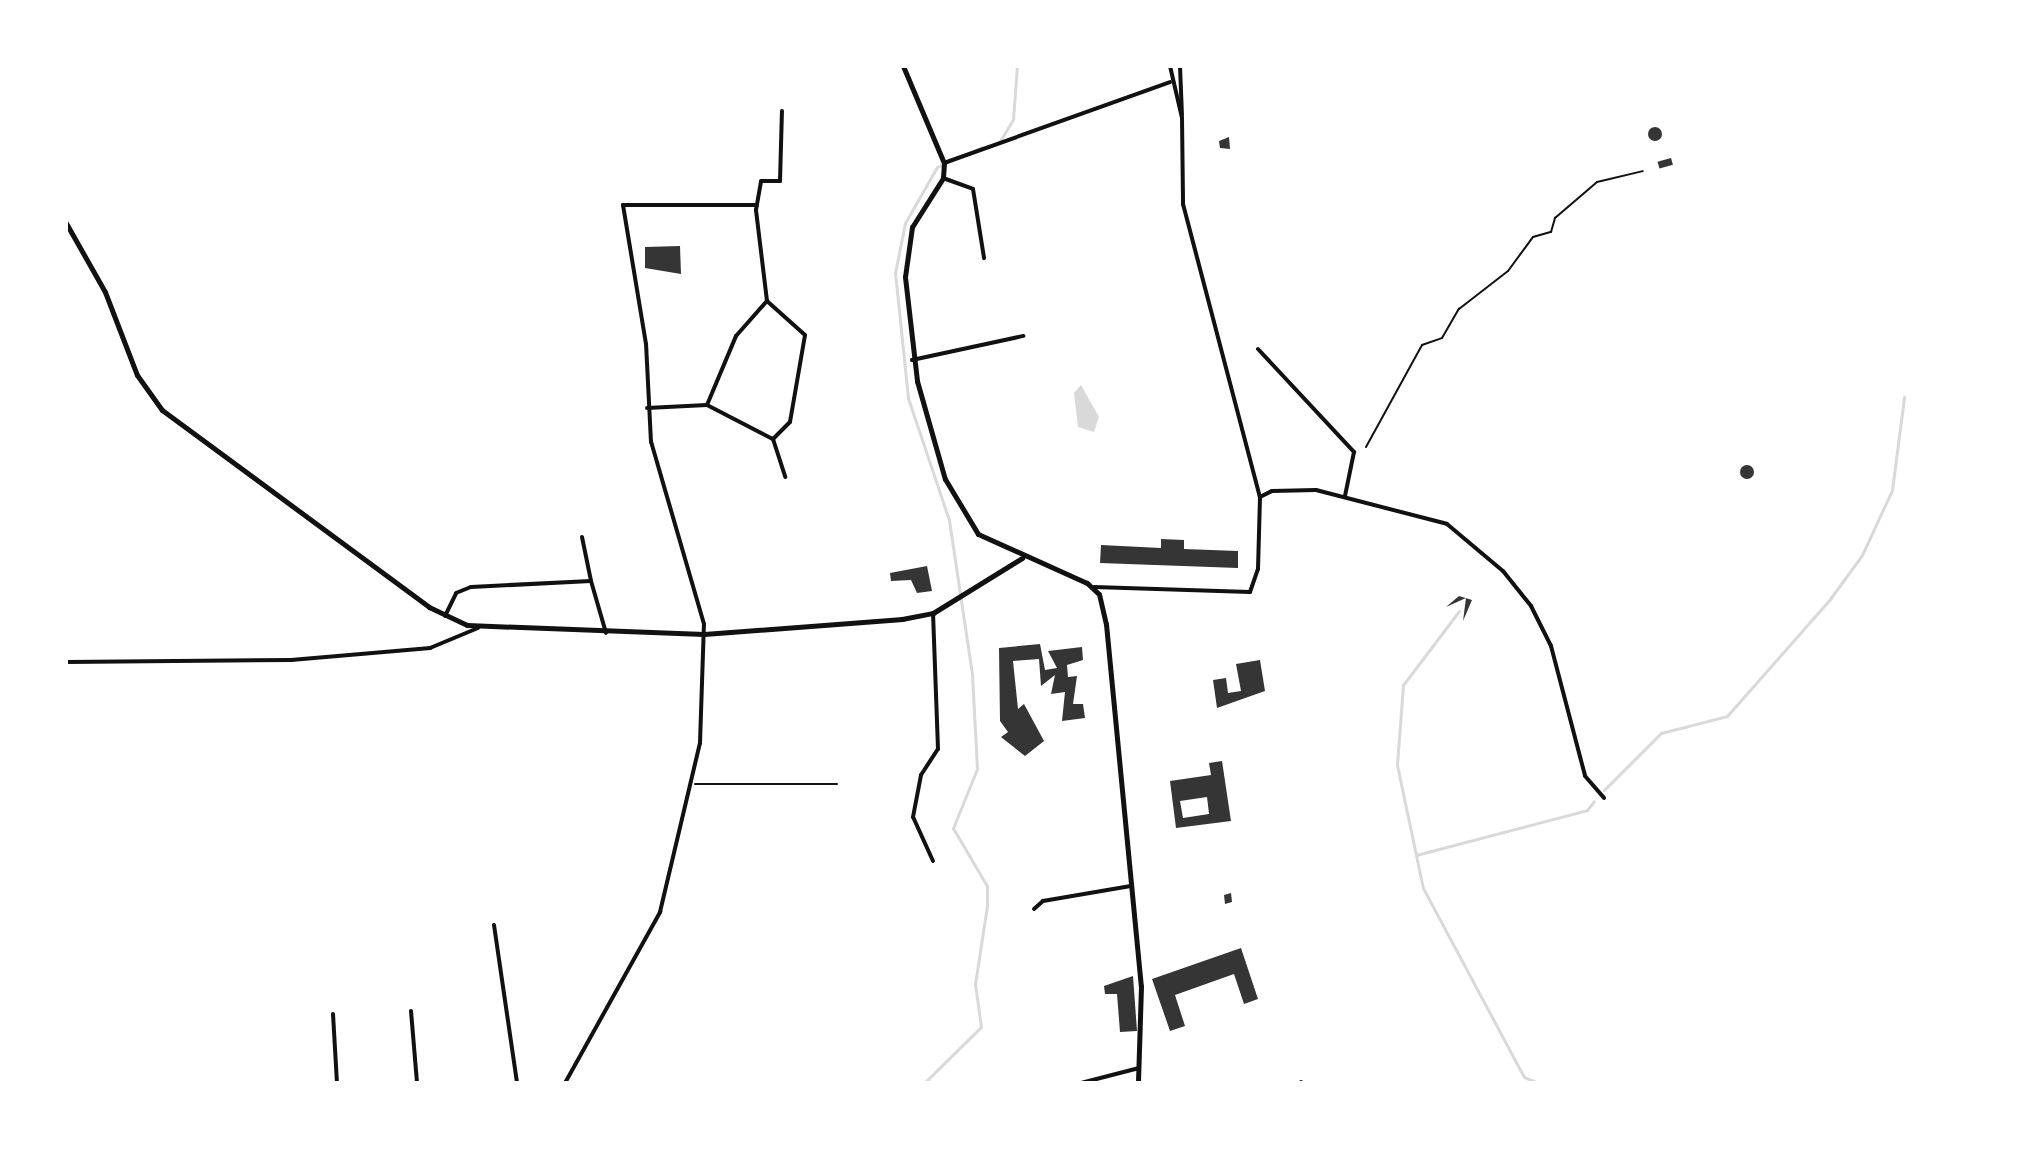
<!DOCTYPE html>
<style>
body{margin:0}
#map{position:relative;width:2021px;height:1149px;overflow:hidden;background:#fff;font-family:"Golos Text",sans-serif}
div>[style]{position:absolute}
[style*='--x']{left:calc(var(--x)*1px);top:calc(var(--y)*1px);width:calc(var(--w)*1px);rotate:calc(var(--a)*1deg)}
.water>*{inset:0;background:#d9d9d9}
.stream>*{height:3px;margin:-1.5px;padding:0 1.5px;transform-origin:1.5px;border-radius:1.5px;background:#d9d9d9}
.building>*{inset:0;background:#353535;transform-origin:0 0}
.round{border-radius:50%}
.path>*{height:2px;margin:-1px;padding:0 1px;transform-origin:1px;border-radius:1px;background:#111}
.service>*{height:2px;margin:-1px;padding:0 1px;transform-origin:1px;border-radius:1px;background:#111}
.minor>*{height:4px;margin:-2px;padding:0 2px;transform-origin:2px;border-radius:2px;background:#111}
.tertiary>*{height:5px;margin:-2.5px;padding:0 2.5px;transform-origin:2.5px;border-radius:2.5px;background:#111}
span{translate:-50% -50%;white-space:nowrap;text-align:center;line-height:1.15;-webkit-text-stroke:7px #fff;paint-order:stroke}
.frame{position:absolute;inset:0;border:68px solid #fff;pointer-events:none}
</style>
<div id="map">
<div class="water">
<div style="clip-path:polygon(1081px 385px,1099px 417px,1094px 432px,1078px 427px,1074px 393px)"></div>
</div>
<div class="stream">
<div style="--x:1000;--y:141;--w:26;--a:-59"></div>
<div style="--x:1013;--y:119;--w:53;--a:-85.7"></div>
<div style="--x:1459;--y:611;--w:93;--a:127.1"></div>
<div style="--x:1403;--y:685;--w:80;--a:94.3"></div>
<div style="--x:1397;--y:765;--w:126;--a:78.1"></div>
<div style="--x:1423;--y:888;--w:214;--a:61.9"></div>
<div style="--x:1524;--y:1077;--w:15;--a:23"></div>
<div style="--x:1604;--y:790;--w:81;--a:-45"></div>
<div style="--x:1661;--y:733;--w:68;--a:-14.4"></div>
<div style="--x:1727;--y:716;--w:156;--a:-48.6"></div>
<div style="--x:1830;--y:599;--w:54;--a:-54"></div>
<div style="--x:1862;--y:555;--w:72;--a:-65.2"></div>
<div style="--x:1892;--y:490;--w:94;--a:-82.6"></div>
<div style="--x:1416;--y:855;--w:177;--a:-14.7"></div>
<div style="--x:1587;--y:810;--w:11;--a:-52"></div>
<div style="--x:924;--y:1083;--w:80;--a:-44.5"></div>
<div style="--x:981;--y:1027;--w:43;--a:-97.9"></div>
<div style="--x:975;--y:984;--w:79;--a:-81.3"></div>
<div style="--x:987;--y:906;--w:20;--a:-90"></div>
<div style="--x:987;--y:886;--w:67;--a:-120.4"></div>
<div style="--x:953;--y:828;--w:64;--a:-67.9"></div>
<div style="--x:977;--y:769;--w:95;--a:-93"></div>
<div style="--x:972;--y:674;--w:156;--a:-98.5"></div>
<div style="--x:949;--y:520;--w:129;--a:-108.6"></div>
<div style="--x:908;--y:398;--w:126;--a:-95.9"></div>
<div style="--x:895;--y:273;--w:51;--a:-78.7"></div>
<div style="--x:905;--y:223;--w:64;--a:-60.3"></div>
<div style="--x:937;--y:167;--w:49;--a:-24"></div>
</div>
<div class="building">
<div class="round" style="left:1648px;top:127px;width:14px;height:14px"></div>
<div style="clip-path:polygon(1229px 137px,1230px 149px,1220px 148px,1219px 141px)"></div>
<div style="left:1671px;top:158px;width:7px;height:14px;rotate:74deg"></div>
<div style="clip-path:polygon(680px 246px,681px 274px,645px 268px,645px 247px)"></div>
<div class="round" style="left:1740px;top:465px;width:14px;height:14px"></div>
<div style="clip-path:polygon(1161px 539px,1184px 540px,1184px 549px,1238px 551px,1238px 568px,1100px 563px,1101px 545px,1161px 548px)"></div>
<div style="clip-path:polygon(927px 566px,932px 591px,917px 593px,911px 580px,891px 581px,890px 573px)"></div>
<div style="clip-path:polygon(1459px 596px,1472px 600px,1463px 621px,1466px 598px,1446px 607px)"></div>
<div style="clip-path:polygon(1040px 644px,1045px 670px,1057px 668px,1048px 651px,1082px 647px,1083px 660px,1067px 665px,1068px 677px,1077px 676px,1073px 704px,1083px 704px,1085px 718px,1062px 721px,1065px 692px,1051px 694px,1055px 675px,1041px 686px,1039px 659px,1013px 661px,1018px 709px,1024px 704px,1044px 741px,1025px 756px,1001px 737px,1008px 732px,1000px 721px,999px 648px)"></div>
<div style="clip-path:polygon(1260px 660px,1265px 691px,1217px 708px,1213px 680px,1226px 678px,1228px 693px,1241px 691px,1236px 664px)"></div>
<div style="clip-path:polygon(evenodd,1222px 761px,1231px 821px,1176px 828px,1170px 781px,1211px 775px,1209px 763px,1222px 761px,1207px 797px,1209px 814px,1183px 818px,1180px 801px,1207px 797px)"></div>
<div style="clip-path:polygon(1231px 893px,1232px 902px,1225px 904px,1224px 895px)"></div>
<div style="clip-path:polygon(1241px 948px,1258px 999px,1244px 1004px,1234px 974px,1175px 995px,1185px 1026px,1170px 1031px,1152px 979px)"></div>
<div style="clip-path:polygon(1133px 976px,1137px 1031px,1120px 1032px,1117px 994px,1105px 994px,1104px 986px)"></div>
</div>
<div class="path">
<div style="--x:1366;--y:447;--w:116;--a:-61.2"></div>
<div style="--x:1422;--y:345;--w:21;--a:-19"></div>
<div style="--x:1442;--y:338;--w:34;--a:-60"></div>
<div style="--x:1459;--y:309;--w:62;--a:-37.8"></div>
<div style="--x:1508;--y:271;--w:42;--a:-53.7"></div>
<div style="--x:1533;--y:237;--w:19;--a:-16"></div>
<div style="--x:1551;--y:232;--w:15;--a:-74"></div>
<div style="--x:1555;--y:218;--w:55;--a:-40.6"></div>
<div style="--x:1597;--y:182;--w:47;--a:-13.4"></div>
</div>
<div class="service">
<div style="--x:695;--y:784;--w:142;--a:0"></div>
</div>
<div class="minor">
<div style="--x:1170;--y:66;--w:53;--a:77"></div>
<div style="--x:1182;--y:118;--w:86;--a:89.3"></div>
<div style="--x:1183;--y:204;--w:303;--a:75.3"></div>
<div style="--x:1180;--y:66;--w:49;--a:87.7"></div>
<div style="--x:944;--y:163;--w:240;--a:-19.7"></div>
<div style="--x:943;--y:178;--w:32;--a:20"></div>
<div style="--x:973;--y:189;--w:70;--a:80.9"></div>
<div style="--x:1258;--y:349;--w:141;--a:47"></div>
<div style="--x:1354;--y:452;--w:45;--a:101.6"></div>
<div style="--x:912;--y:360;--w:114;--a:-12.2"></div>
<div style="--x:707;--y:405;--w:75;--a:-67.2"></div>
<div style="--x:736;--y:336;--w:47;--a:-48.5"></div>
<div style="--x:647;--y:408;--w:60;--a:-2.9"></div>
<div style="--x:707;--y:405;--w:74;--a:27.3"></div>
<div style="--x:773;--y:439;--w:24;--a:-45"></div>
<div style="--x:790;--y:422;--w:88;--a:-80.2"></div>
<div style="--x:805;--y:335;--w:51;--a:-138.2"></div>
<div style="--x:767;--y:301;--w:92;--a:-96.9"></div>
<div style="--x:756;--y:210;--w:29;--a:-80"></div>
<div style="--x:761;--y:181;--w:19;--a:0"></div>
<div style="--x:780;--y:181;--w:70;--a:-88.4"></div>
<div style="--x:773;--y:439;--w:40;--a:72"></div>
<div style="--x:582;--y:537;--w:45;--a:78.4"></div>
<div style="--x:1094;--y:587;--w:156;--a:1.8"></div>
<div style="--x:1250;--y:592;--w:24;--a:-71"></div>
<div style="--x:1258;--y:569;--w:72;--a:-88.4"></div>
<div style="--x:1260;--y:497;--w:13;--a:-27"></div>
<div style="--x:1272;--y:491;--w:44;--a:-1.3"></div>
<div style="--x:1316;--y:490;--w:135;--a:14.5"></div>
<div style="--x:1447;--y:524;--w:73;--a:40"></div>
<div style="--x:1503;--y:571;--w:45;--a:51.3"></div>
<div style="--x:1531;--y:606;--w:45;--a:63.4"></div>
<div style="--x:1551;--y:646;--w:134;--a:75.3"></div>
<div style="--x:1585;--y:776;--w:29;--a:49"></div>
<div style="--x:445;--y:616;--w:25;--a:-64"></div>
<div style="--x:456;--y:593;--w:16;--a:-22"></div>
<div style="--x:471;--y:587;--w:120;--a:-2.9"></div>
<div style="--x:591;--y:581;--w:54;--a:73.9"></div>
<div style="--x:66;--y:662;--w:225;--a:-0.5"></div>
<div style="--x:291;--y:660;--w:140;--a:-4.9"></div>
<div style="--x:430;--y:648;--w:52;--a:-22.6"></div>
<div style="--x:933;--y:861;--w:48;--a:-114.4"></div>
<div style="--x:913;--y:817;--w:43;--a:-79.2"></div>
<div style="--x:921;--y:775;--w:31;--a:-57"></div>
<div style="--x:938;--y:749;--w:136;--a:-92.1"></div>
<div style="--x:1034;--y:909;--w:12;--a:-42"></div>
<div style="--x:1043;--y:901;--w:89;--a:-9.7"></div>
<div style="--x:494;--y:925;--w:160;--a:81.7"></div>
<div style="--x:411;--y:1011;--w:72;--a:85.2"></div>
<div style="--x:333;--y:1014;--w:69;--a:86.7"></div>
<div style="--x:1301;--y:1082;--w:1;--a:90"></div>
<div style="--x:565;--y:1083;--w:196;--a:-60.9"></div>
<div style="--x:660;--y:912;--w:174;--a:-76.7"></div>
<div style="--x:700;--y:743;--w:119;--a:-88.1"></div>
<div style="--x:704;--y:624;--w:190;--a:-106.2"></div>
<div style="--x:651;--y:442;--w:98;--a:-92.9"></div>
<div style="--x:646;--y:344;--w:141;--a:-99.4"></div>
<div style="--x:623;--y:205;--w:134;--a:0"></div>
<div style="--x:1081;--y:1083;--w:60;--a:-14.5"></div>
</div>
<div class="tertiary">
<div style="--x:903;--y:66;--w:105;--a:67.1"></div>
<div style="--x:944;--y:163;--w:15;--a:94"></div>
<div style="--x:943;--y:178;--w:58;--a:122.3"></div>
<div style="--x:912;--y:227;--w:50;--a:98"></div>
<div style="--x:905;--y:277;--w:105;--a:83.4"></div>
<div style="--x:917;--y:381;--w:102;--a:74.1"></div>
<div style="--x:945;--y:479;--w:64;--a:59"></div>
<div style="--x:978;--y:534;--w:120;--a:24.2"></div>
<div style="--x:1087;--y:583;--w:16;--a:43"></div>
<div style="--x:1099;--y:594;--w:31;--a:77"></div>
<div style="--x:1106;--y:624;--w:364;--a:84.5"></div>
<div style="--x:1141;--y:986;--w:97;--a:91.8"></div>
<div style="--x:66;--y:223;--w:79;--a:60.5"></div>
<div style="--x:105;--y:292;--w:89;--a:68.9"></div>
<div style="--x:137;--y:375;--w:43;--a:54.5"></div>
<div style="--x:162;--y:410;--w:332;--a:36.4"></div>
<div style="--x:429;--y:607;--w:42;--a:25.3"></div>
<div style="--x:467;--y:625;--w:237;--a:2.2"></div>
<div style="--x:704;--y:634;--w:199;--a:-4.3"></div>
<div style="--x:902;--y:619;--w:32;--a:-11"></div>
<div style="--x:933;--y:613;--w:105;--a:-31.7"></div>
</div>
<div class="frame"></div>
</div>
